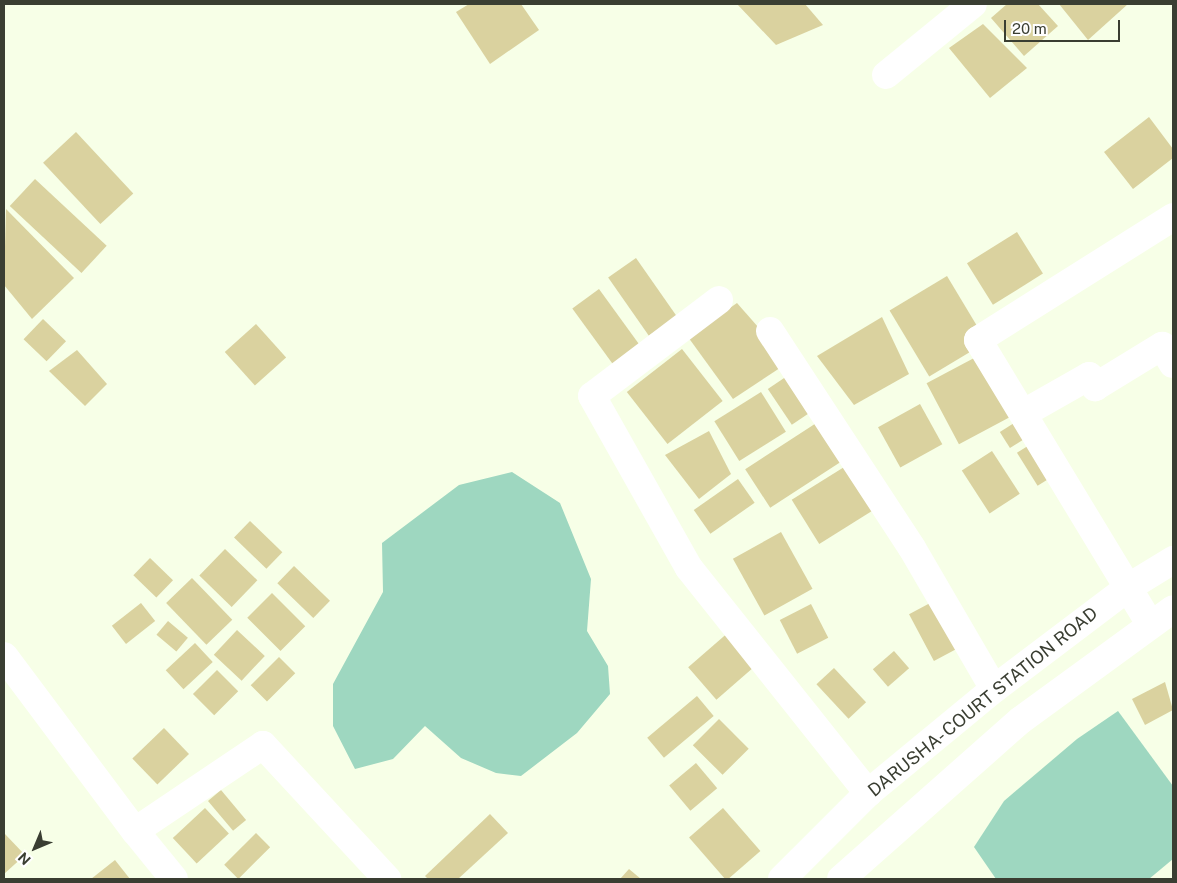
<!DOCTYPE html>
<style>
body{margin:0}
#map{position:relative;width:1177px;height:883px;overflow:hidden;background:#f7ffe7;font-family:"Public Sans",sans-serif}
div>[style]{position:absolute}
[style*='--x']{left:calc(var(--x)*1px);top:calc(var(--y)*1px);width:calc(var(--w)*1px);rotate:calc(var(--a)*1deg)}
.water>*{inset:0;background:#9ed7c0}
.building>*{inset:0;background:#dad29f;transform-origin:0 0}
.minor>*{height:28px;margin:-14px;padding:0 14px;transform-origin:14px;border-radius:14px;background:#fff}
.tertiary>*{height:28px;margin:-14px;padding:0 14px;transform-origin:14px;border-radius:14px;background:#fff}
span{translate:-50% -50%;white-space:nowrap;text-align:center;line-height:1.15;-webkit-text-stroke:5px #fff;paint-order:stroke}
.street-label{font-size:18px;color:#3a3e32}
.frame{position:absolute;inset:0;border:5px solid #3a3e32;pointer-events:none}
.north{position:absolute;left:10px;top:823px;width:50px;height:50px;-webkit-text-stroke:4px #fff;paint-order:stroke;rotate:225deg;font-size:14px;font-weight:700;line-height:20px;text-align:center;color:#3a3e32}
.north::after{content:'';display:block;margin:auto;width:18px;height:22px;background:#3a3e32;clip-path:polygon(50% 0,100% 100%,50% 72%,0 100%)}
.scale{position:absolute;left:1004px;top:20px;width:116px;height:22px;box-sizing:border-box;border:2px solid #3a3e32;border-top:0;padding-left:6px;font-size:15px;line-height:18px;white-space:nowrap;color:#3a3e32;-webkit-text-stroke:4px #fff;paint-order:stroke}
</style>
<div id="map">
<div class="water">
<div style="clip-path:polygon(512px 472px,560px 503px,591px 579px,587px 631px,608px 666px,610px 694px,577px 733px,521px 776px,496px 773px,461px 758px,425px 726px,393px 759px,355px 769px,333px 726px,333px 684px,383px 592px,382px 543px,459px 485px)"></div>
<div style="clip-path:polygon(1118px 711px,1173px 786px,1173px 859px,1149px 879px,996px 879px,974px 847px,1004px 801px,1077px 739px)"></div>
</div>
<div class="building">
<div style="clip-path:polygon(469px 4px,521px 4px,539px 30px,490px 64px,456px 12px)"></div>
<div style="clip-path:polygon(737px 4px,805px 4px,823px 25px,776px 45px)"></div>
<div style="clip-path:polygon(1007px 4px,1038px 4px,1058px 26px,1024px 56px,991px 18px)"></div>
<div style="clip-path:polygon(1059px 4px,1128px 4px,1088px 40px)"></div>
<div style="clip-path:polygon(983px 24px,1027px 68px,990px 98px,949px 48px)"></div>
<div style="clip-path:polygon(1149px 117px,1173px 149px,1173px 158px,1133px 189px,1104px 152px)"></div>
<div style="left:76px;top:132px;width:84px;height:45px;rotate:47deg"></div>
<div style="left:35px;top:179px;width:98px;height:37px;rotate:43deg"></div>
<div style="clip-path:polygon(6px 209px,74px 278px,32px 319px,4px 285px)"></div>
<div style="left:1017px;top:232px;width:49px;height:59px;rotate:58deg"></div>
<div style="left:636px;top:258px;width:71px;height:34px;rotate:55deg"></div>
<div style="left:947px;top:276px;width:77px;height:67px;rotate:59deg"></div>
<div style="left:599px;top:289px;width:71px;height:33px;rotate:54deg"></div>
<div style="clip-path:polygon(737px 303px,789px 362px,733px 399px,688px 337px)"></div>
<div style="clip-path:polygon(882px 317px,909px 374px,854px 405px,817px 356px)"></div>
<div style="left:43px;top:319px;width:32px;height:28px;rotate:44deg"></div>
<div style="left:256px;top:324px;width:45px;height:42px;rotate:48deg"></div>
<div style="left:682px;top:349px;width:66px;height:70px;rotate:52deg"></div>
<div style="left:991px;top:349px;width:69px;height:73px;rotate:62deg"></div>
<div style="clip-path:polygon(77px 350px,107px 384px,85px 406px,49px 371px)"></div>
<div style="left:796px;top:370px;width:43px;height:34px;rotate:56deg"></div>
<div style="left:761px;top:392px;width:47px;height:55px;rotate:58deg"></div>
<div style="left:920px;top:404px;width:46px;height:48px;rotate:61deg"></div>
<div style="left:1027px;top:415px;width:19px;height:32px;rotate:58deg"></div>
<div style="left:824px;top:418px;width:46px;height:94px;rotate:57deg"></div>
<div style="clip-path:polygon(709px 431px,731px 474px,699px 499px,665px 455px)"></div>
<div style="left:1039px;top:439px;width:39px;height:26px;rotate:58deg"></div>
<div style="left:992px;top:451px;width:51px;height:36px;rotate:57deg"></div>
<div style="left:857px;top:459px;width:52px;height:77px;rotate:58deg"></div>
<div style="left:738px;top:479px;width:29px;height:54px;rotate:55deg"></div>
<div style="left:250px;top:521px;width:45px;height:23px;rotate:44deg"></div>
<div style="left:781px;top:532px;width:65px;height:55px;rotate:61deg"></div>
<div style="left:225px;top:549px;width:45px;height:37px;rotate:44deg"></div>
<div style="left:150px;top:558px;width:32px;height:24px;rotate:44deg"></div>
<div style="left:294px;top:566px;width:50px;height:24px;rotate:44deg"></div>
<div style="left:192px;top:578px;width:58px;height:36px;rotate:46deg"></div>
<div style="left:272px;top:593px;width:47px;height:35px;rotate:45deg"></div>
<div style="left:932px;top:602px;width:53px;height:26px;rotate:62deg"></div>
<div style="left:141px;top:603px;width:23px;height:37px;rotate:52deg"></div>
<div style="left:811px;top:604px;width:38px;height:35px;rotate:63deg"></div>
<div style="left:168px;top:621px;width:26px;height:18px;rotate:40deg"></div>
<div style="left:738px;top:624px;width:43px;height:66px;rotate:49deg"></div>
<div style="left:237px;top:630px;width:38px;height:34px;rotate:43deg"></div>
<div style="left:195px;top:643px;width:26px;height:40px;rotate:47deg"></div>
<div style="left:894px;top:651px;width:23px;height:28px;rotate:49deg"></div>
<div style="left:279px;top:657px;width:23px;height:40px;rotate:45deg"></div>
<div style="left:834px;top:668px;width:47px;height:24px;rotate:47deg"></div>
<div style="left:217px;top:670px;width:30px;height:34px;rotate:45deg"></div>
<div style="clip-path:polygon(1165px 682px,1173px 710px,1145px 725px,1132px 699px)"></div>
<div style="left:697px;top:696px;width:26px;height:65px;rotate:50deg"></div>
<div style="left:719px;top:719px;width:42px;height:37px;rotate:45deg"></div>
<div style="left:164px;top:728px;width:36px;height:44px;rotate:46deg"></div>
<div style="left:696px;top:763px;width:33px;height:35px;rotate:50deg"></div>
<div style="left:221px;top:790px;width:39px;height:17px;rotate:50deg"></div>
<div style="left:205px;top:808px;width:35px;height:44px;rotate:47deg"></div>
<div style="left:723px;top:808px;width:57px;height:45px;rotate:49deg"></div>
<div style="clip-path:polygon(490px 814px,508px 833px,458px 879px,428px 879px,425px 876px)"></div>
<div style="clip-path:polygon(4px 833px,25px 855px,4px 874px)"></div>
<div style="left:256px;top:833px;width:20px;height:45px;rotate:45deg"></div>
<div style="clip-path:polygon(115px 860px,130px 879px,91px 879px)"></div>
<div style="clip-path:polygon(629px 869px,641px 879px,620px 879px)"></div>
</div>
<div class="minor">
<div style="--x:886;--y:75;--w:112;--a:-39.2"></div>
<div style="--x:719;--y:300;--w:159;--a:142.9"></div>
<div style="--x:592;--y:396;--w:197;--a:60.6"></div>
<div style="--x:689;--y:568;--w:288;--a:51.5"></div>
<div style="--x:770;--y:331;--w:259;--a:56.8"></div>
<div style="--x:912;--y:548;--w:163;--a:59.8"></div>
<div style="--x:1024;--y:413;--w:75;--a:-29.6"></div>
<div style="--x:1089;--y:376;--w:13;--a:61"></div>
<div style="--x:1095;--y:387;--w:79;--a:-31.5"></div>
<div style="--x:1162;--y:346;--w:21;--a:59"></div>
<div style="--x:1150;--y:624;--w:332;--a:-121.2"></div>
<div style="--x:978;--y:340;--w:231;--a:-32.2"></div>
<div style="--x:4;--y:656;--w:219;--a:53.2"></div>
<div style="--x:135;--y:831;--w:154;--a:-33.9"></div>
<div style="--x:263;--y:745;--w:183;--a:47.2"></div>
<div style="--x:135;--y:831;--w:62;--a:50.9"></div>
</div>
<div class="tertiary">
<div style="--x:782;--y:879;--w:122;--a:-45"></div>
<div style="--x:868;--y:793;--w:163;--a:-39.5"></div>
<div style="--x:994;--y:689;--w:169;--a:-37.1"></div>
<div style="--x:1129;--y:587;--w:52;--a:-31.5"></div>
<div style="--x:841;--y:879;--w:240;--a:-41.5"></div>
<div style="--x:1021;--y:720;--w:188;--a:-36.1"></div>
</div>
<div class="street-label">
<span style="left:983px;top:702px;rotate:-39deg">DARUSHA- COURT STATION ROAD</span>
</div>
<div class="frame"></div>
<div class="north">N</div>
<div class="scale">20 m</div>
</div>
